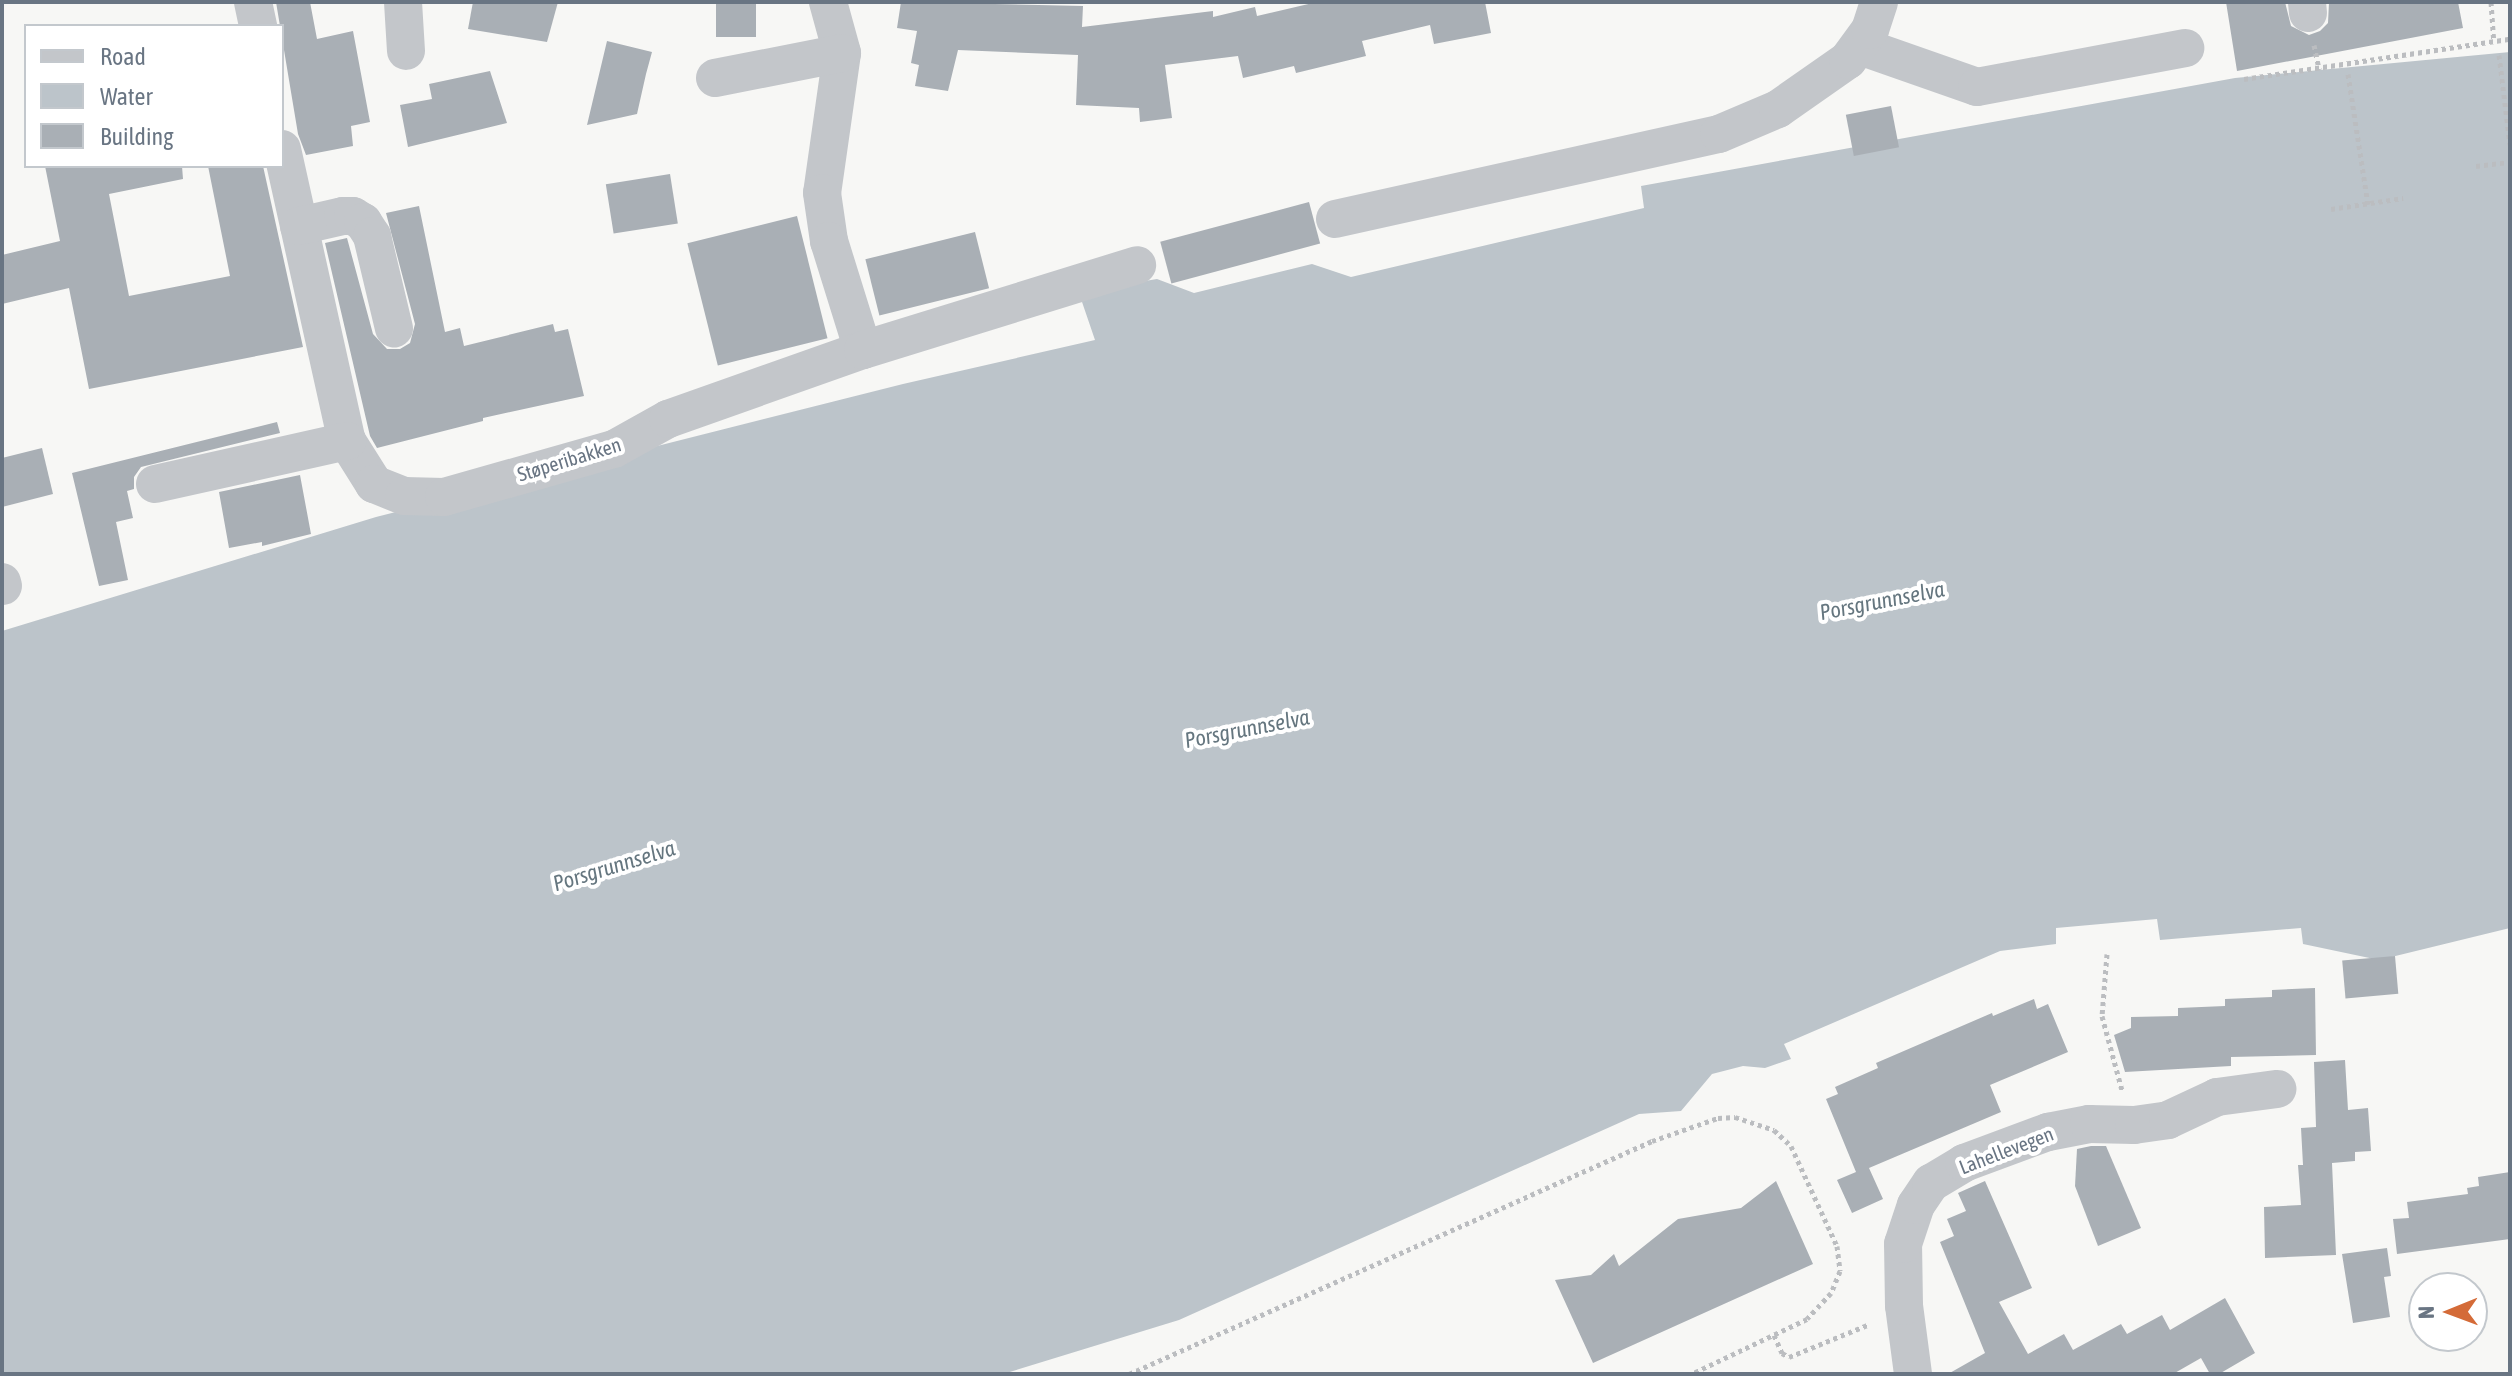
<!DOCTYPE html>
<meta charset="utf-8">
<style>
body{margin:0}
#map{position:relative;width:2512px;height:1376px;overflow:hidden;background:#f7f7f5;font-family:"Asap Condensed",sans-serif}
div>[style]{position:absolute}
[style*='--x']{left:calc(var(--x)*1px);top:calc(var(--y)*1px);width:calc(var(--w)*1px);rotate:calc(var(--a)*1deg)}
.water>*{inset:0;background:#bcc4ca}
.building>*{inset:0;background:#a9afb5;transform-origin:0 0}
.path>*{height:5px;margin-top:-2.5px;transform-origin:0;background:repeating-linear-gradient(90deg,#bbbdc0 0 4px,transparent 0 8px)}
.minor>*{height:38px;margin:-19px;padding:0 19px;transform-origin:19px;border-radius:19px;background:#c3c6ca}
span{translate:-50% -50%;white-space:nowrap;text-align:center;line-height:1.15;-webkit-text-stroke:8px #fff;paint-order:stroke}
.street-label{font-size:20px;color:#697583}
.water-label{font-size:22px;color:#65767f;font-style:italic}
.frame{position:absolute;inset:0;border:4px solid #697583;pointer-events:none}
.legend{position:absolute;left:24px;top:24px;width:260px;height:144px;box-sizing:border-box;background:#fff;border:2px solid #c3c8cd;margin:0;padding:10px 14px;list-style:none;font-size:24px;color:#697583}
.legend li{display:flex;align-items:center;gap:16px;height:40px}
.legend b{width:40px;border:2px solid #c3c8cd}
.north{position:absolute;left:2408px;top:1272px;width:80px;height:80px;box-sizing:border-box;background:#fff;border:2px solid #c3c8cd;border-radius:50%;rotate:269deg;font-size:22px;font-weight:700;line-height:32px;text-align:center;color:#697583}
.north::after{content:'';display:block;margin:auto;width:28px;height:36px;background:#d46b38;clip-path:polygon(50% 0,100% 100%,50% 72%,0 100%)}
</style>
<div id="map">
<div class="water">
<div style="clip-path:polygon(2510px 52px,2510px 928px,2379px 960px,2303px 944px,2301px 928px,2160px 940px,2157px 919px,2056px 928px,2056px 944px,2000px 951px,1784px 1044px,1791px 1059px,1765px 1068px,1743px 1066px,1712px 1074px,1681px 1111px,1639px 1114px,1179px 1320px,1003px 1374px,2px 1374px,2px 631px,376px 517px,903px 384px,1095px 340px,1081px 299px,1145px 281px,1157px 279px,1194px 293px,1312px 264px,1351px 277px,1644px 208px,1641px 186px,2235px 78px)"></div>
</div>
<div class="building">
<div style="clip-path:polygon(276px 2px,310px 2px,317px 39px,353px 31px,370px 122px,351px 126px,353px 146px,306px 155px,298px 134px)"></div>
<div style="clip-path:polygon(473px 2px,558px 2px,547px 42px,468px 29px)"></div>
<div style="left:716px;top:2px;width:40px;height:35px"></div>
<div style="clip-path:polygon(901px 2px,1083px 6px,1082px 27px,1213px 11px,1213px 17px,1255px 7px,1257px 16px,1317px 2px,1485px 2px,1491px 33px,1434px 44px,1430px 25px,1362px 41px,1366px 56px,1296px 73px,1294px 66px,1243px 78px,1238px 56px,1165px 65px,1172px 118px,1140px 122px,1139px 108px,1076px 105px,1078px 55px,958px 50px,948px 91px,915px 86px,919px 65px,911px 63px,917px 31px,897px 28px)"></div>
<div style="clip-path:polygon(2226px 2px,2285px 2px,2291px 26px,2309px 35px,2320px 31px,2328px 23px,2329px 2px,2458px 2px,2463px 28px,2237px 71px)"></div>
<div style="clip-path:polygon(607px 41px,652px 52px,646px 74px,637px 114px,587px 125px)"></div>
<div style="clip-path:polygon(490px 71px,507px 123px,408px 147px,400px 105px,432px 99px,429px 84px)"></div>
<div style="left:1891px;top:106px;width:42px;height:46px;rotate:79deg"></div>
<div style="clip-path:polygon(45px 166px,182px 166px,183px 179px,109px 194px,129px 296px,230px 276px,208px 166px,263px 166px,303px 347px,89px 389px,69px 288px,2px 304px,2px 255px,60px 241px)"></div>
<div style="left:670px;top:174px;width:50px;height:65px;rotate:81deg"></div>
<div style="left:1309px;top:202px;width:43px;height:154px;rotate:75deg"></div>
<div style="clip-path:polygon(419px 206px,445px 332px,460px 328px,464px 346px,553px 324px,555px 332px,568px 329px,584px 396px,483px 418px,483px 421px,377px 448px,370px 436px,325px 243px,347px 238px,373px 334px,387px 349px,400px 349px,410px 343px,415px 324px,386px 213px)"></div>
<div style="left:797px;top:216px;width:126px;height:113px;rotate:76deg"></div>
<div style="left:975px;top:232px;width:58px;height:113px;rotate:76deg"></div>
<div style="clip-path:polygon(277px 422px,280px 433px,141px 467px,134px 477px,134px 489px,127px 491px,133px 518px,116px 522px,128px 580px,99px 586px,72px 473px)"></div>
<div style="clip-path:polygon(42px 448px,53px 494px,2px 507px,2px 458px)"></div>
<div style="clip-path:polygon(300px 475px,311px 534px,262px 546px,262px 542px,229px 548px,219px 492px)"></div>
<div style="left:2395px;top:956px;width:38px;height:53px;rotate:85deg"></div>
<div style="clip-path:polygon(2315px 988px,2316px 1055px,2231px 1057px,2231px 1066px,2125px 1072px,2114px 1035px,2131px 1028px,2131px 1017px,2178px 1016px,2178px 1008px,2225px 1006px,2225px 999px,2272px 997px,2272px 990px)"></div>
<div style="clip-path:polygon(2034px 999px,2037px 1009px,2048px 1004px,2068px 1052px,1990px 1085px,2001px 1112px,1869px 1168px,1883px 1199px,1852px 1213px,1837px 1180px,1856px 1172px,1826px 1099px,1838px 1094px,1835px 1087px,1878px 1068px,1876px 1063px,1992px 1013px,1993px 1016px)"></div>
<div style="clip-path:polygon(2345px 1060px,2348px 1110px,2368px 1108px,2371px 1151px,2355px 1152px,2355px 1161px,2332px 1163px,2336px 1255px,2265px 1258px,2264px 1207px,2301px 1205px,2298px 1165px,2303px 1165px,2301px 1128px,2316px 1127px,2314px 1062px)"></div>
<div style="clip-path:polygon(2091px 1146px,2106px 1146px,2141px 1228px,2098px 1246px,2075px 1186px,2077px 1149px)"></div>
<div style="clip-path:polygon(2510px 1172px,2510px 1239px,2397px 1254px,2393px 1219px,2409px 1218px,2407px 1202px,2468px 1194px,2467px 1188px,2479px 1186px,2478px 1177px)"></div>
<div style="clip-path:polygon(1776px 1181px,1813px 1264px,1593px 1363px,1555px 1280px,1591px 1275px,1614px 1254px,1619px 1266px,1678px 1219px,1741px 1208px)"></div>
<div style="clip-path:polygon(1985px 1181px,2032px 1288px,1999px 1302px,2028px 1354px,2064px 1334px,2073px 1350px,2121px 1324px,2127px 1334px,2162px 1315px,2170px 1330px,2225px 1298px,2255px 1353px,2219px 1374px,2210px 1374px,2201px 1358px,2173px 1374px,1948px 1374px,1985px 1353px,1940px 1242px,1954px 1236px,1947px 1219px,1966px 1211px,1958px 1193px)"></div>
<div style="clip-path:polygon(2387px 1248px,2391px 1276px,2384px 1277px,2390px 1317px,2353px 1323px,2342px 1254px)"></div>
</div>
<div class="path">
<div style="--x:2491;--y:2;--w:39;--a:86"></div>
<div style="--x:2314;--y:45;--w:25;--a:78"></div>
<div style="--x:2499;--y:55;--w:90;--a:83"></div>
<div style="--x:2348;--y:74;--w:132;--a:81.3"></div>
<div style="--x:2244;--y:79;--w:269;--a:-8.6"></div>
<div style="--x:2476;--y:166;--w:34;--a:-7"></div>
<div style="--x:2331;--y:209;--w:73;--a:-8.7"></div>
<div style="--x:2107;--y:954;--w:62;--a:94.6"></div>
<div style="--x:2102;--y:1016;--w:77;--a:74.9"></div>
<div style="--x:1774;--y:1335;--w:20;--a:66"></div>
<div style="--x:1782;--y:1353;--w:8;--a:30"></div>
<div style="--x:1789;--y:1357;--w:87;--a:-22.2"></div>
<div style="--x:1129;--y:1374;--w:573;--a:-24.01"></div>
<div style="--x:1652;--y:1141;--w:70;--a:-19.2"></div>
<div style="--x:1718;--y:1118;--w:17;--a:-3"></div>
<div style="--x:1735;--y:1117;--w:41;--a:18.4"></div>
<div style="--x:1774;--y:1130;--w:23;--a:43"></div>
<div style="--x:1791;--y:1146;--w:110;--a:65.3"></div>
<div style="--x:1837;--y:1246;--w:25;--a:83"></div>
<div style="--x:1840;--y:1271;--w:24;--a:112"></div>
<div style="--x:1831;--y:1293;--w:35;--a:133"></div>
<div style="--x:1807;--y:1319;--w:128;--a:154.6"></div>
</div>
<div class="minor">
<div style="--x:253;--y:2;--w:25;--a:78"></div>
<div style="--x:403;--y:2;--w:49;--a:86.5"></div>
<div style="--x:828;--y:2;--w:53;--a:74.6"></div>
<div style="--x:842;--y:53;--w:141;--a:98.1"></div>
<div style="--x:822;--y:193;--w:49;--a:81.7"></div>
<div style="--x:829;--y:241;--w:114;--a:72.7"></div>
<div style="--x:2307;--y:2;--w:11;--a:85"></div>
<div style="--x:1860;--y:46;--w:124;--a:19.3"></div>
<div style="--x:1977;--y:87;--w:212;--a:-10.6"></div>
<div style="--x:715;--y:78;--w:129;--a:-11.1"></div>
<div style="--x:282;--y:149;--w:299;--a:77.5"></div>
<div style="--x:347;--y:441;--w:51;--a:57.9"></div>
<div style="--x:374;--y:484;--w:32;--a:22"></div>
<div style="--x:404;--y:496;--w:40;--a:1.4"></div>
<div style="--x:444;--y:497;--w:177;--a:-15.8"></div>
<div style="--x:614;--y:449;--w:62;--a:-29.1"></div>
<div style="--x:668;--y:419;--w:207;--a:-19.5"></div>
<div style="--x:863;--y:350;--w:287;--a:-17.2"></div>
<div style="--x:1335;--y:219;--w:393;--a:-12.5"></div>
<div style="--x:1719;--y:134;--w:64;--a:-23"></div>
<div style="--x:1778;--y:109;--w:85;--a:-35"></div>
<div style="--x:1848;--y:60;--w:37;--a:-54"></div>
<div style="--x:1870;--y:30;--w:29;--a:-72"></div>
<div style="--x:299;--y:226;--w:45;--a:-12.8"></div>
<div style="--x:343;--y:216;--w:10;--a:0"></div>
<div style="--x:353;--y:216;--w:12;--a:31"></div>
<div style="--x:363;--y:222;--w:17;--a:57"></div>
<div style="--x:372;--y:236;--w:95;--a:76.6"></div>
<div style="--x:155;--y:484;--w:197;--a:-12.6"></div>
<div style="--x:2;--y:582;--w:4;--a:76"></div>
<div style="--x:1913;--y:1374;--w:69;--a:-97.5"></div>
<div style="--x:1904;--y:1306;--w:62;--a:-90.9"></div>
<div style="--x:1903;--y:1244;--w:41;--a:-71.6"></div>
<div style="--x:1916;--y:1205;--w:27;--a:-56"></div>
<div style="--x:1931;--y:1183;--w:39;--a:-31"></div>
<div style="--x:1964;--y:1163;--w:90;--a:-20.3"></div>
<div style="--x:2048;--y:1132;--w:42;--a:-11"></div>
<div style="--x:2089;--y:1124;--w:45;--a:1.3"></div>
<div style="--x:2134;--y:1125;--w:34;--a:-8"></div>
<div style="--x:2168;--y:1120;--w:54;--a:-25.1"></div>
<div style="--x:2217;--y:1097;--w:61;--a:-7.6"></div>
</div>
<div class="street-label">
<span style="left:569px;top:459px;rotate:-17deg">Støperibakken</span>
<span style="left:2006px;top:1150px;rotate:-21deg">Lahellevegen</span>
</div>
<div class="water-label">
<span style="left:1882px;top:601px;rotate:-11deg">Porsgrunnselva</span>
<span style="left:1247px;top:729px;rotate:-11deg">Porsgrunnselva</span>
<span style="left:614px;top:866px;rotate:-17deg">Porsgrunnselva</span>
</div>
<div class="frame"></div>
<ul class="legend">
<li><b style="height:10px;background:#c3c6ca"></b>Road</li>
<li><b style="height:22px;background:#bcc4ca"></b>Water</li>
<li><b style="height:22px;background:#a9afb5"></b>Building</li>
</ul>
<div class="north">N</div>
</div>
